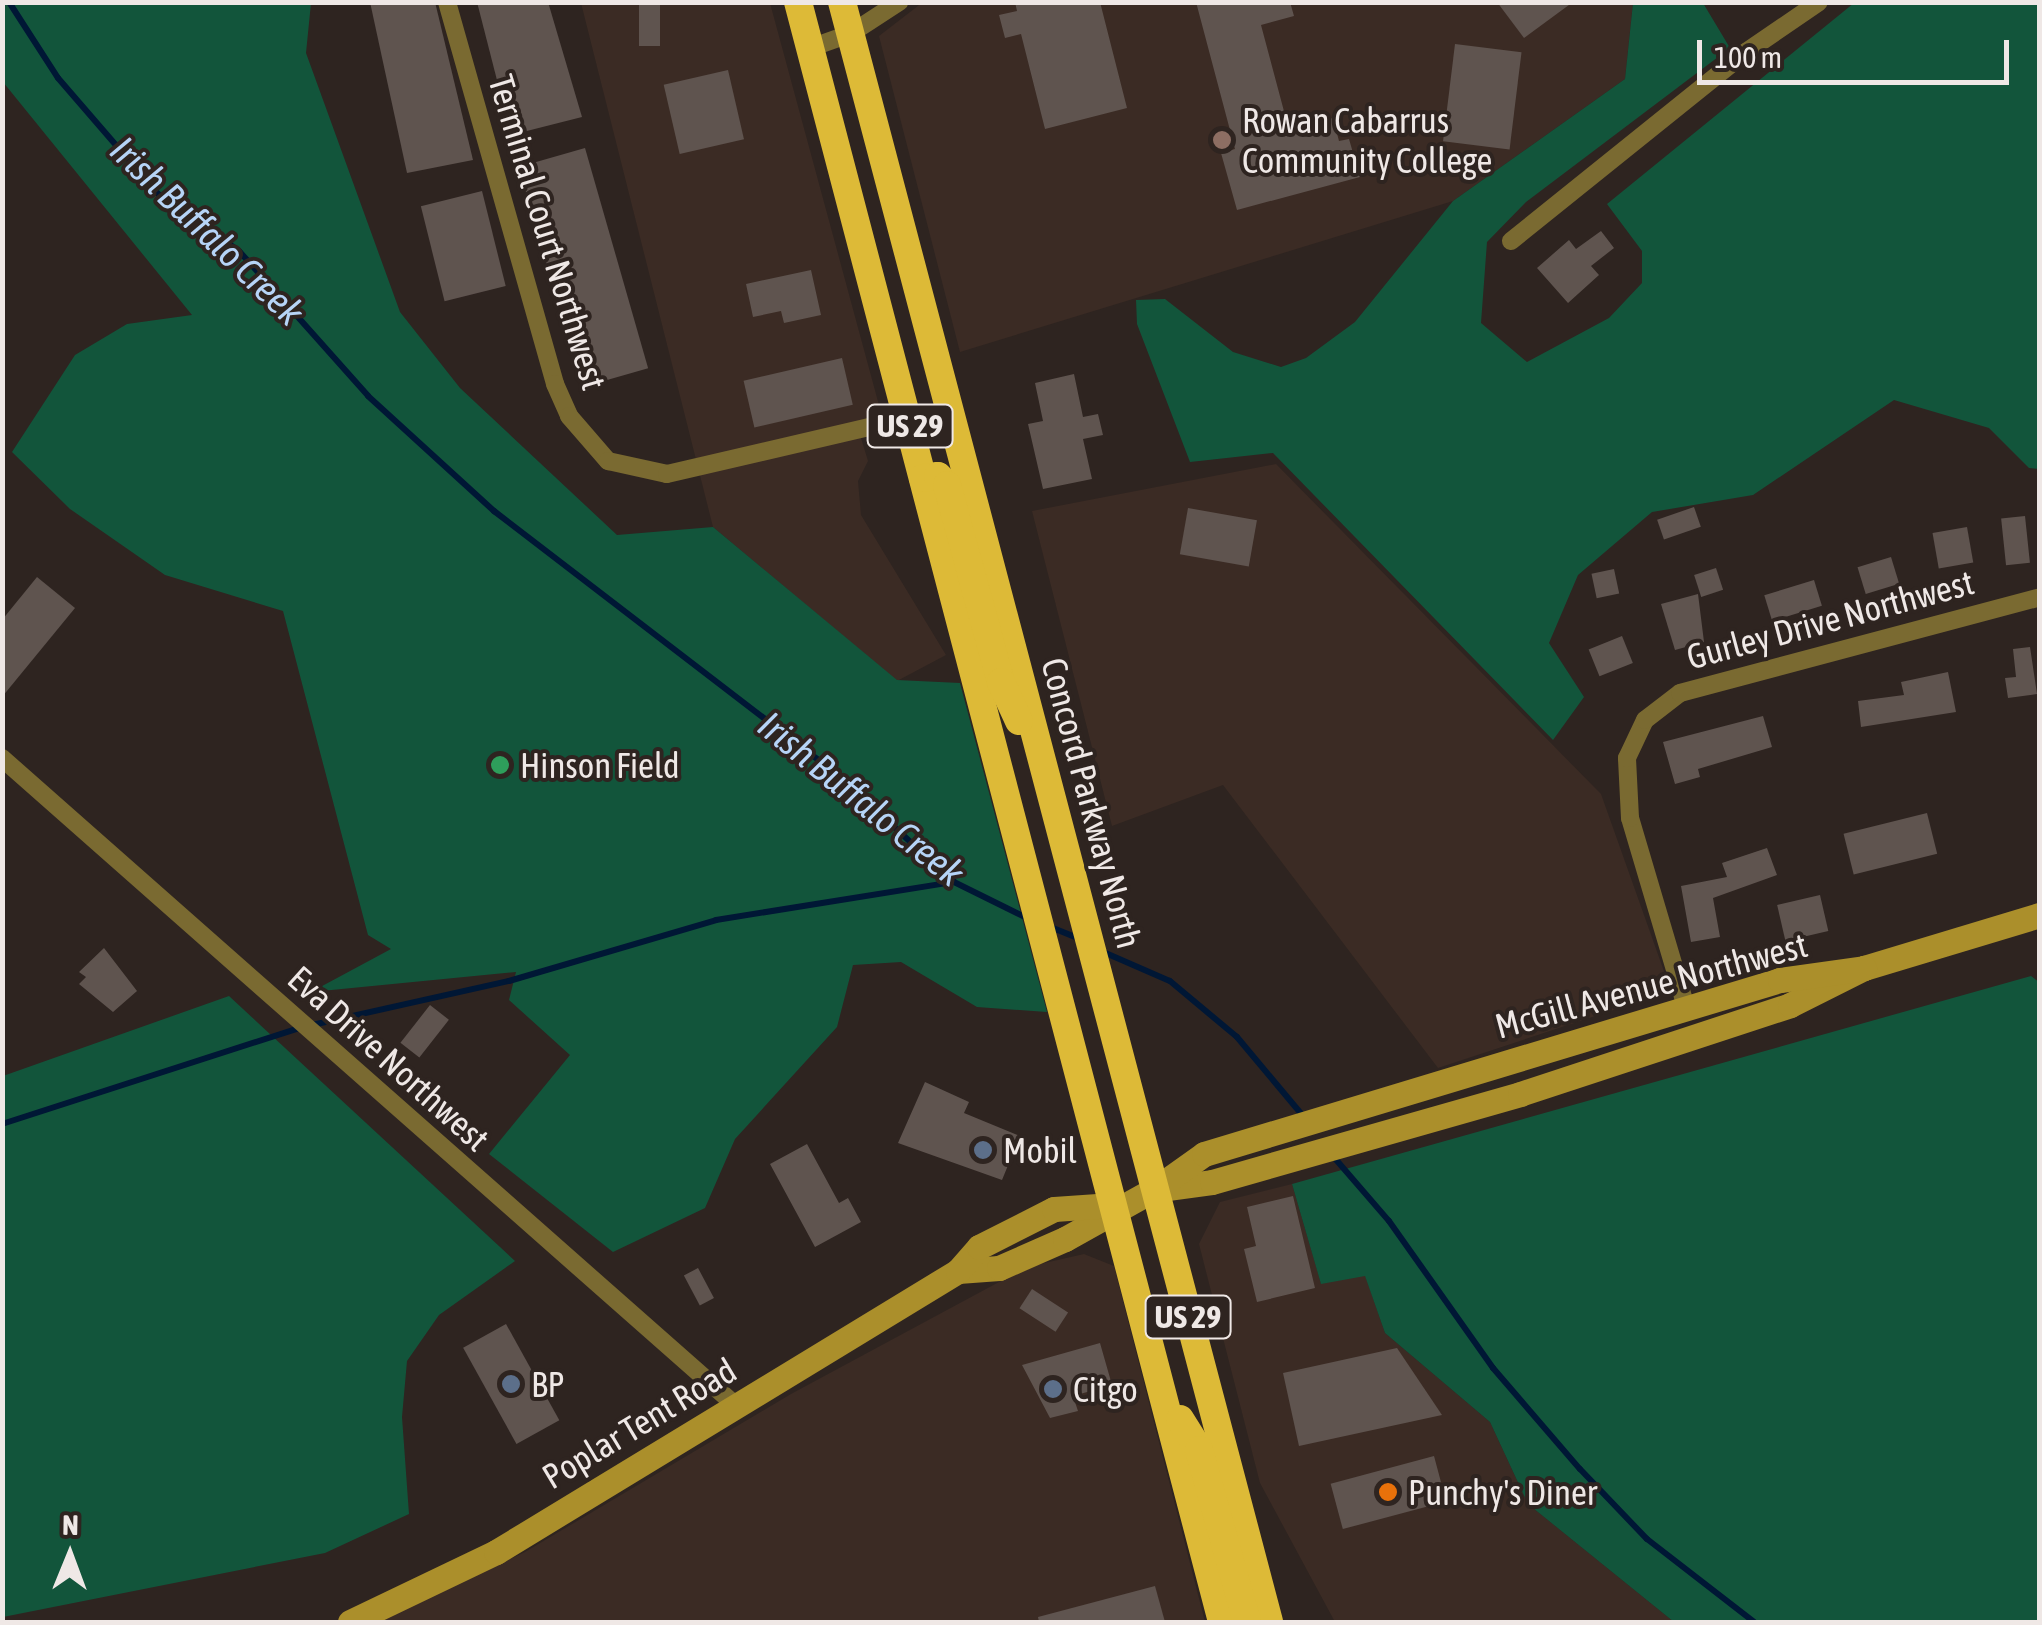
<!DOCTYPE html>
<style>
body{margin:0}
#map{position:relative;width:2042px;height:1625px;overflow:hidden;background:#2e2420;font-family:"Asap Condensed",sans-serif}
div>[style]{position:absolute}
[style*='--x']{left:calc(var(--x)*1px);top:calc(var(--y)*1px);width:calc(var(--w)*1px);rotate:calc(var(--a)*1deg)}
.built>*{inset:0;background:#3b2b24}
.green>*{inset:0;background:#12553b}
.stream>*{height:6px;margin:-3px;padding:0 3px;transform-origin:3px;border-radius:3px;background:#001735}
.building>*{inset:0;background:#5f544f;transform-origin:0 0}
.minor>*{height:18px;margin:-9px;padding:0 9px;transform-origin:9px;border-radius:9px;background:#7a6a31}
.secondary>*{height:25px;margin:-12.5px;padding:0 12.5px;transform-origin:12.5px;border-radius:12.5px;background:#ab8f2b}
.trunk>*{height:28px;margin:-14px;padding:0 14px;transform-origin:14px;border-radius:14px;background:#ddba37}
.dots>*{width:28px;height:28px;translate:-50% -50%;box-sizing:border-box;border:5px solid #2e2420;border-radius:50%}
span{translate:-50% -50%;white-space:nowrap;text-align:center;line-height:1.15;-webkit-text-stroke:8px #2e2420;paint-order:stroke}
.shield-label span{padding:2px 8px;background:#2e2420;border:2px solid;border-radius:8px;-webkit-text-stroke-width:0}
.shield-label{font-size:32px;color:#efe8e6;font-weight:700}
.poi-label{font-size:35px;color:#efe8e6}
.left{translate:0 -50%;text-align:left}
.street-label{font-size:35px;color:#efe8e6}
.water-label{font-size:38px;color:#b6d4f7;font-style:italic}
.frame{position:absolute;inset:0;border:5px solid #efe8e6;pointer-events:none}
.north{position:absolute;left:20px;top:1505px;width:100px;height:100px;-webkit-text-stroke:8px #2e2420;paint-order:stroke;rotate:1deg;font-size:28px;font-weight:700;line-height:40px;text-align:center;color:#efe8e6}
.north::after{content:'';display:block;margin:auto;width:35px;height:45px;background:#efe8e6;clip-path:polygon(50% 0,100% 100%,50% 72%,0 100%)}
.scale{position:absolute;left:1697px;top:40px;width:312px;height:45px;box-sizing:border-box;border:5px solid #efe8e6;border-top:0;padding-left:12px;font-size:30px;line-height:35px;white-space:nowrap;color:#efe8e6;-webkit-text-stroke:8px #2e2420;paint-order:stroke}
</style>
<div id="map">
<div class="built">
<div style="clip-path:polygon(923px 2px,1633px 3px,1625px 79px,1453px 201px,960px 352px,879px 36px)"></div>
<div style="clip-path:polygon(581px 3px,770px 3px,886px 431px,861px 438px,868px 461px,858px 481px,861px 515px,946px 655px,897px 681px,713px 527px)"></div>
<div style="clip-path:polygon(1276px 464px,1601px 794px,1671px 991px,1438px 1068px,1223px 785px,1112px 826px,1032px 511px)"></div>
<div style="clip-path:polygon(1292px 1184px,1321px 1283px,1365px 1275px,1385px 1333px,1490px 1422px,1528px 1504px,1674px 1622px,1335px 1622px,1260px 1483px,1199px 1244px,1220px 1202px)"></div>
<div style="clip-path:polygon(1084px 1254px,1114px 1266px,1205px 1622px,378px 1622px,525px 1552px,791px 1394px,1027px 1267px)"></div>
</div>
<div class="green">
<div style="clip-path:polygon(2px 3px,311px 3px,306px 53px,400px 312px,460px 388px,617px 535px,713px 527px,897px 680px,960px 683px,1047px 1012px,977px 1007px,901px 962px,853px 965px,837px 1027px,735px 1139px,705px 1208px,613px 1252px,489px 1154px,570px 1055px,509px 1000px,516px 972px,311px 992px,391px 949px,368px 935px,283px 611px,165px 575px,70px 509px,12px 452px,75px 355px,127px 324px,192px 315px,3px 82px)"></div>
<div style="clip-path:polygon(1633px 3px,1703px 3px,1730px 48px,1526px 202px,1487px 242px,1481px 323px,1527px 362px,1609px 318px,1642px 283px,1642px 251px,1607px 204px,1854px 3px,2039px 3px,2039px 469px,2029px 468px,1989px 428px,1894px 400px,1753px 495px,1652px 512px,1578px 575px,1549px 643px,1584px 697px,1553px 740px,1273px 453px,1190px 462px,1137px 324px,1136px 300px,1165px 299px,1233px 352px,1281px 367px,1306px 358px,1355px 322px,1453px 201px,1625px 79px)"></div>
<div style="clip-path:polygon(2031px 976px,2040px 983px,2039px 1622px,1674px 1622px,1528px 1504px,1490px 1422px,1385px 1333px,1365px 1276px,1321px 1284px,1292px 1184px)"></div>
<div style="clip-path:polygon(229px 996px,515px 1261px,439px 1315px,407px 1361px,402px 1417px,409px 1514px,325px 1553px,3px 1617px,3px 1076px)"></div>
</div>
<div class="stream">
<div style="--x:9;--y:2;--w:90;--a:57.2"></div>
<div style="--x:58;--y:78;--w:153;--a:49.2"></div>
<div style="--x:158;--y:194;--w:99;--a:35.1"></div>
<div style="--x:239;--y:251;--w:194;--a:48.3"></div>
<div style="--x:368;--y:396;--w:171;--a:42.4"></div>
<div style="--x:494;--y:511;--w:427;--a:37.5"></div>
<div style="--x:833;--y:771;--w:164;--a:42.5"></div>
<div style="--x:954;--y:882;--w:81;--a:26.3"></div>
<div style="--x:1048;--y:926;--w:37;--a:22"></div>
<div style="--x:1101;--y:951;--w:75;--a:23.5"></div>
<div style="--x:1170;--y:981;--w:87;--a:39.9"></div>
<div style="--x:1237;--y:1037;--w:104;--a:50.1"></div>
<div style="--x:312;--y:1025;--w:202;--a:-12.6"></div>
<div style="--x:509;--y:981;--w:216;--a:-16.4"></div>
<div style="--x:716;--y:920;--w:241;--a:-9.1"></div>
<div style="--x:2;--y:1124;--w:313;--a:-17.9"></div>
<div style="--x:1332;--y:1155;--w:87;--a:49.2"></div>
<div style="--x:1389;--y:1221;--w:180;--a:54.7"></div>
<div style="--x:1493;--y:1368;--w:133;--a:49.3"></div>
<div style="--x:1580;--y:1469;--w:97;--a:46.3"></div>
<div style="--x:1647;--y:1539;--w:135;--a:37.8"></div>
</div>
<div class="building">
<div style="clip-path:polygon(370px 2px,435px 2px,473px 160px,407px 173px)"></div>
<div style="clip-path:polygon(477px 2px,548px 2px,582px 117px,511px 135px)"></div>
<div style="left:639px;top:2px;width:21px;height:44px"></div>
<div style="clip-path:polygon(1015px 2px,1100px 2px,1127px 108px,1045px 129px,1021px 34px,1005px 38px,999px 15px,1017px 11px)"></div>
<div style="clip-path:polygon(1196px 2px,1290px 2px,1294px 16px,1261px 25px,1289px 130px,1333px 118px,1339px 141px,1349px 139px,1360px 177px,1237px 210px,1221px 153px,1235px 149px)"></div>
<div style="clip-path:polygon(1497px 2px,1573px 2px,1524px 38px)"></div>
<div style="left:1455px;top:44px;width:67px;height:98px;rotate:7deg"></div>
<div style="left:728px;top:70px;width:71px;height:66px;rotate:77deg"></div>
<div style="left:585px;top:148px;width:229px;height:69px;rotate:74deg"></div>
<div style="left:482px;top:191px;width:98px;height:63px;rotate:76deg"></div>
<div style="clip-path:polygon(1601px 231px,1614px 248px,1591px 266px,1599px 275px,1568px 303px,1537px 268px,1569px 240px,1576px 249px)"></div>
<div style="clip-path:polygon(811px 270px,821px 315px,784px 323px,781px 311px,753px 317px,746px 284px)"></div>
<div style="left:842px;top:358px;width:48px;height:101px;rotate:77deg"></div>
<div style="clip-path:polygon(1074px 374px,1083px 417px,1098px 414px,1103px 435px,1083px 439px,1092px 479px,1043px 489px,1028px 424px,1043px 421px,1035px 383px)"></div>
<div style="left:1694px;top:507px;width:21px;height:39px;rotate:71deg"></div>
<div style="left:1188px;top:508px;width:70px;height:47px;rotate:10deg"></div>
<div style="left:2025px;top:516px;width:47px;height:24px;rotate:84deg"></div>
<div style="left:1967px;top:527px;width:36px;height:35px;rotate:80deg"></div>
<div style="left:1891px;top:557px;width:28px;height:35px;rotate:73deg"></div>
<div style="left:1716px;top:568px;width:23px;height:23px;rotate:72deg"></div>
<div style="left:1614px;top:569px;width:25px;height:23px;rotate:78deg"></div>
<div style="clip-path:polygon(37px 577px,75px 608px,2px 697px,2px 620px)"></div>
<div style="left:1814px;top:580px;width:27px;height:52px;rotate:73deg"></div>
<div style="clip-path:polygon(1698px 594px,1704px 642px,1675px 650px,1661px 604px)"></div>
<div style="left:1622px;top:636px;width:29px;height:36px;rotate:68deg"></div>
<div style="clip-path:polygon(2030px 647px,2037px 694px,2008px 698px,2005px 678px,2016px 677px,2013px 649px)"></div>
<div style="clip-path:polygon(1948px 672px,1956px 712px,1861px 727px,1858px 701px,1904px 695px,1901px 682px)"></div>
<div style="clip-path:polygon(1763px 716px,1772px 747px,1698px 769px,1700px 777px,1675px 784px,1663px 742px)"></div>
<div style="left:1927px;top:813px;width:42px;height:86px;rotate:76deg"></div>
<div style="clip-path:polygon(1767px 848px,1777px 875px,1713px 898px,1720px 937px,1691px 942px,1681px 886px,1727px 877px,1722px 863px)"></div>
<div style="left:1820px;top:895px;width:37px;height:44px;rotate:77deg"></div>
<div style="clip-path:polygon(104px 948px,137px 991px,113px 1012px,79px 984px,86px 977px,79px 972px)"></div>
<div style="left:430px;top:1005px;width:24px;height:48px;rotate:38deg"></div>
<div style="clip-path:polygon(925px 1082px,969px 1102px,964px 1113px,1020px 1136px,1002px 1180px,898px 1143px)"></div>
<div style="clip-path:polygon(807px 1144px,839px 1203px,848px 1198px,861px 1222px,815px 1247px,770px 1164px)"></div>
<div style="clip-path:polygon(1293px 1196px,1315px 1288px,1257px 1302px,1244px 1249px,1256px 1246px,1247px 1207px)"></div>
<div style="left:698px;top:1268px;width:34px;height:16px;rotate:62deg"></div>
<div style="left:1032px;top:1289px;width:43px;height:23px;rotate:33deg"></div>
<div style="left:506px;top:1324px;width:110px;height:49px;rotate:61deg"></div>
<div style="clip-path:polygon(1100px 1343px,1112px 1385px,1073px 1396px,1078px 1411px,1050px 1418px,1022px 1365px)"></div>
<div style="clip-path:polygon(1397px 1348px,1442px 1415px,1299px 1446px,1283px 1373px)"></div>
<div style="left:1434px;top:1456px;width:47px;height:107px;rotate:75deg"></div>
<div style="clip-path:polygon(1155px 1586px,1165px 1622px,1039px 1622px,1038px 1617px)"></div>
</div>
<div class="minor">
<div style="--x:447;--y:2;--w:397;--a:74.2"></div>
<div style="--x:555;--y:384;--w:35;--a:66"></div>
<div style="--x:569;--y:416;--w:60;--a:49.1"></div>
<div style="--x:608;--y:461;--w:60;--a:12.4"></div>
<div style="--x:667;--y:474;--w:246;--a:-13.1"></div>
<div style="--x:810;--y:48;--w:42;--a:-19.3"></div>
<div style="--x:850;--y:34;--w:59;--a:-33.1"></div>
<div style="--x:1511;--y:241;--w:302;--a:-38.8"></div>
<div style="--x:1746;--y:52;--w:88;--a:-34.4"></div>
<div style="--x:2;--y:758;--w:976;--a:41.43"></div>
<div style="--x:1686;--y:1007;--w:197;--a:-106.5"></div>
<div style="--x:1630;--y:818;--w:60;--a:-92.9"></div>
<div style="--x:1627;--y:758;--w:42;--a:-64.7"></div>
<div style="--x:1645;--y:720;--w:44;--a:-37.6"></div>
<div style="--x:1680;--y:693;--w:373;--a:-14.9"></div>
</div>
<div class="secondary">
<div style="--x:1160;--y:1189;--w:52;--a:-7.7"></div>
<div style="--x:1212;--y:1182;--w:320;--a:-15.9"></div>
<div style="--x:1520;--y:1094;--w:284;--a:-18.2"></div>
<div style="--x:1790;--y:1005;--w:83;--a:-26.6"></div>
<div style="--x:1864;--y:968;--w:184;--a:-16.8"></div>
<div style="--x:958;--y:1271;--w:41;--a:-4.2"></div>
<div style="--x:999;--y:1268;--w:72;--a:-23.7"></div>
<div style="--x:1065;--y:1239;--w:103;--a:-29.1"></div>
<div style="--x:1155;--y:1189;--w:60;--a:-35.5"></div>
<div style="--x:1204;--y:1154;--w:602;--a:-16.81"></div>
<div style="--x:1780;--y:980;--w:85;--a:-8.1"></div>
<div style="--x:350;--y:1622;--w:162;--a:-25.6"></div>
<div style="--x:496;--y:1552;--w:541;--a:-31.31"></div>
<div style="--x:958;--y:1271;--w:32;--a:-49"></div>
<div style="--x:979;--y:1247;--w:84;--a:-26.9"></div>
<div style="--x:1054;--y:1209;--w:58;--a:-3.9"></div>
</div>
<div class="trunk">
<div style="--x:798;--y:2;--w:1675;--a:75.33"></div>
<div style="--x:842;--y:2;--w:1675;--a:75.23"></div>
<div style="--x:923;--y:478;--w:15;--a:-8"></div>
<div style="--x:938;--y:476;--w:13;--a:45"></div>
<div style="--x:947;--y:485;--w:204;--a:74.7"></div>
<div style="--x:1001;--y:682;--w:43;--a:65.2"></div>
<div style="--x:1180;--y:1419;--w:36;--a:58"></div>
<div style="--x:1199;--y:1450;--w:179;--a:74.4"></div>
</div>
<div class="dots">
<div style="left:1222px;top:140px;background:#8d6e63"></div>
<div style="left:500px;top:765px;background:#2e9e5b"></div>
<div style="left:983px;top:1150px;background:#5c6f8a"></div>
<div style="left:511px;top:1384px;background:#5c6f8a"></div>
<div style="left:1053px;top:1389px;background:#5c6f8a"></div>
<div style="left:1388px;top:1492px;background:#e8710a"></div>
</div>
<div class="shield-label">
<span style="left:910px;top:426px">US 29</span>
<span style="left:1188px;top:1317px">US 29</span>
</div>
<div class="poi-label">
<span class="left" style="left:1242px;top:140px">Rowan Cabarrus<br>Community College</span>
<span class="left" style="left:520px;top:765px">Hinson Field</span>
<span class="left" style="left:1003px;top:1150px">Mobil</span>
<span class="left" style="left:531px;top:1384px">BP</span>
<span class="left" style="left:1073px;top:1389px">Citgo</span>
<span class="left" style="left:1408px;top:1492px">Punchy's Diner</span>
</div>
<div class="street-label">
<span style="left:548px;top:232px;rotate:73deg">Terminal Court Northwest</span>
<span style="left:1830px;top:619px;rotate:-15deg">Gurley Drive Northwest</span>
<span style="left:1092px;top:803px;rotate:75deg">Concord Parkway North</span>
<span style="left:1651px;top:985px;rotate:-15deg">McGill Avenue Northwest</span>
<span style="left:389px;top:1058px;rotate:42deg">Eva Drive Northwest</span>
<span style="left:639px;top:1423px;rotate:-31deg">Poplar Tent Road</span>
</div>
<div class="water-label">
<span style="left:207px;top:231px;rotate:44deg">Irish Buffalo Creek</span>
<span style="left:861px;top:799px;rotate:39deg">Irish Buffalo Creek</span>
</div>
<div class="frame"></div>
<div class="north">N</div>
<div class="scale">100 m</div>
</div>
